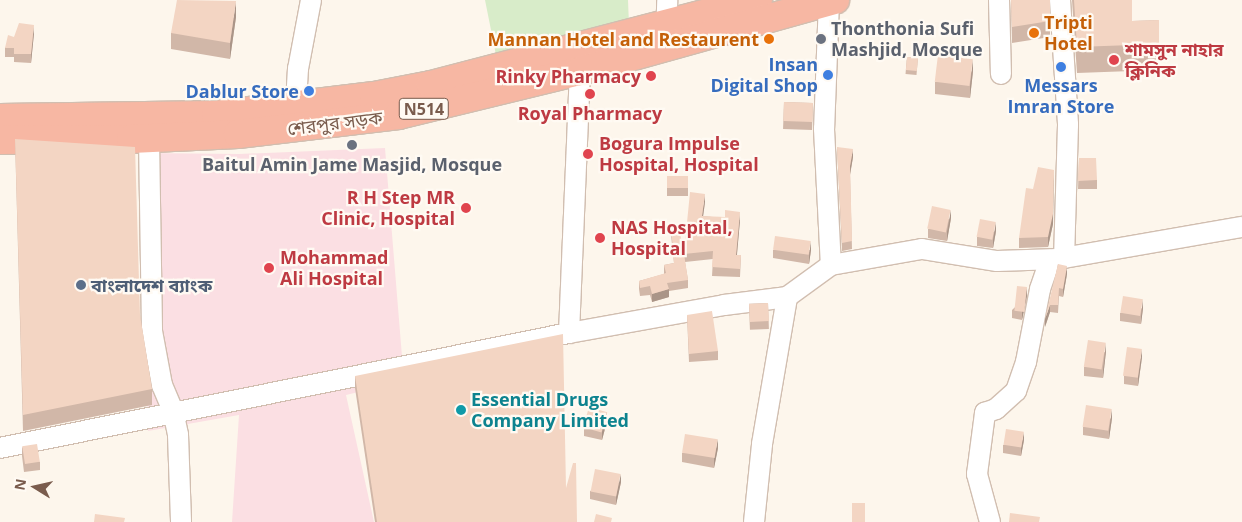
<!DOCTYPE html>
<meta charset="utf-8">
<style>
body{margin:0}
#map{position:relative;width:1242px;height:522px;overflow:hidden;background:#fdf6ec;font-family:"Open Sans","Noto Sans Bengali",sans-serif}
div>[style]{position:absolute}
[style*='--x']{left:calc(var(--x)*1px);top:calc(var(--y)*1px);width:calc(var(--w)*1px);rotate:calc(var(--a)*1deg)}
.medical>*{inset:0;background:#fbdfe3}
.green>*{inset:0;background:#d8ecc9}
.roads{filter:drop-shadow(1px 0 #d1beb0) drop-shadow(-1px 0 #d1beb0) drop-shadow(0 1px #d1beb0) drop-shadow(0 -1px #d1beb0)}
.minor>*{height:20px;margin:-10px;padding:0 10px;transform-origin:10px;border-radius:10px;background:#fff}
.highway>*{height:28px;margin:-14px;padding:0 14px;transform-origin:14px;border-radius:14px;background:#f7b7a3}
.wall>*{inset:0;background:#d1b7a8;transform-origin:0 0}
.shaded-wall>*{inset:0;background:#aa9588}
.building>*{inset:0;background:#f3d5c3;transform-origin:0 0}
.dots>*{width:14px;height:14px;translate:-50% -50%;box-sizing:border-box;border:2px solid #fffaf3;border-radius:50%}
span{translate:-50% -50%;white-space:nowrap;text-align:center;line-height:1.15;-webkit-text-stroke:4.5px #fffaf3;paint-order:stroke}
.shield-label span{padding:1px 4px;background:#fffaf3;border:1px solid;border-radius:4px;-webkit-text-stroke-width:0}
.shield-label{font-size:16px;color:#7a5c4d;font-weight:700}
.food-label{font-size:18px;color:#c56008;font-weight:700}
.left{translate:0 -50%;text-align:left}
.right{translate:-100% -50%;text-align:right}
.worship-label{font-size:18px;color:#5b616d;font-weight:700}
.health-label{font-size:18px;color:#be3a42;font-weight:700}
.shop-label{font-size:18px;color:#366cbe;font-weight:700}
.street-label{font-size:18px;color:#7a5c4d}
.service-label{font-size:18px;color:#4e5e75;font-weight:700}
.culture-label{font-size:18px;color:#0d838f;font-weight:700}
.north{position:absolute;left:10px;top:462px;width:50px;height:50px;-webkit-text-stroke:4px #fffaf3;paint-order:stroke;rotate:280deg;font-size:14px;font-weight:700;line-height:20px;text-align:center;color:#7a5c4d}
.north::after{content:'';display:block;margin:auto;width:18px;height:22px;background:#7a5c4d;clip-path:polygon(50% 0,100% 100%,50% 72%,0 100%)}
</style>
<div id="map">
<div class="medical">
<div style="clip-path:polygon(385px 148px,404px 381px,346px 395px,374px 522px,232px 522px,239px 415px,148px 431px,142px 153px,239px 154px)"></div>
</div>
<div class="green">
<div style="clip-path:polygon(485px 0,628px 0,629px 25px,497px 60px)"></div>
</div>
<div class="roads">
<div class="minor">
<div style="--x:999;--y:0;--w:74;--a:88.5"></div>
<div style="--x:1060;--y:0;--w:125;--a:86.3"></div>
<div style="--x:1068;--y:125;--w:133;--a:91.7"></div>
<div style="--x:829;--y:1;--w:128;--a:92.2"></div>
<div style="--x:824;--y:129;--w:136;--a:87.1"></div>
<div style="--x:666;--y:37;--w:37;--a:-88"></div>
<div style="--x:295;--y:119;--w:50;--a:-86.6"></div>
<div style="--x:298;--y:69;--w:70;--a:-79.3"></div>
<div style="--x:149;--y:138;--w:193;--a:89.1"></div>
<div style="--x:152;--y:331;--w:55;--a:79.5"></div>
<div style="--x:162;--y:385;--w:28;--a:67"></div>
<div style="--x:173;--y:411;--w:25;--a:78"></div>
<div style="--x:178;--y:435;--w:87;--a:88"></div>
<div style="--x:569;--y:333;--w:262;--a:-87.6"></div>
<div style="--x:0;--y:448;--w:581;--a:-11.43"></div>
<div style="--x:569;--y:333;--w:158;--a:-10.2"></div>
<div style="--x:724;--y:305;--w:64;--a:-7.2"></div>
<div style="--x:787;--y:297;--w:54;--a:-36"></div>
<div style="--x:831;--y:265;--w:92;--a:-10"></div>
<div style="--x:922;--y:249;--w:76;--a:9.1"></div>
<div style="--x:997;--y:261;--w:61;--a:-1.9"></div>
<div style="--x:1058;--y:259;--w:187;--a:-9.9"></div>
<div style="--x:754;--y:522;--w:78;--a:-84.1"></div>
<div style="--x:762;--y:444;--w:149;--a:-80.3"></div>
<div style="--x:990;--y:522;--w:50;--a:-105.2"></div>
<div style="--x:977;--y:474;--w:62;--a:-82.5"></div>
<div style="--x:985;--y:413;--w:12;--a:-20"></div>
<div style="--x:996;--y:409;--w:27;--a:-42"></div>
<div style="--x:1016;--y:391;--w:31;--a:-71"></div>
<div style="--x:1026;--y:362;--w:74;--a:-79.1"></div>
<div style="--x:1040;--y:289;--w:31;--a:-71"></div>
</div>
<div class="highway">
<div style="--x:0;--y:118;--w:216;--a:-0.8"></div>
<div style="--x:216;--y:115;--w:159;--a:-6.9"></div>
<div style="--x:374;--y:96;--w:58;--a:-10.9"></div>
<div style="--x:431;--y:85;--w:338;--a:-14.6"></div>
<div style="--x:0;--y:140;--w:131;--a:-0.4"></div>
<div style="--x:131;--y:139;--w:107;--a:-2.7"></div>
<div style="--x:238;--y:134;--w:162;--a:-6.7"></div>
<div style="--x:399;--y:115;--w:186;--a:-13.7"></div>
<div style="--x:580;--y:71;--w:265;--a:-15.6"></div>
</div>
</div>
<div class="wall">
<div style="clip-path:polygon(1011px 0,1050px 0,1050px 37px,1012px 43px)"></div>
<div style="clip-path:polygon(1072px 0,1132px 0,1132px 21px,1159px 20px,1159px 70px,1077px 73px)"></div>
<div style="clip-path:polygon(236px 17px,230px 59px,171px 49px,171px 33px)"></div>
<div style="clip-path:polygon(34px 33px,31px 63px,14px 62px,14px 57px,5px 57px,5px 48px,14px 37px)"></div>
<div style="left:907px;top:57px;width:11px;height:17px;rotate:5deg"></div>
<div style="clip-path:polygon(973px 71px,970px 98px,935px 94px,935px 82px)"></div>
<div style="left:784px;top:102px;width:29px;height:27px;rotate:2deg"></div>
<div style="clip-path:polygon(15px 139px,140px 315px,152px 389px,152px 405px,23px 431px)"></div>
<div style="clip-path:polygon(837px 147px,853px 157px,850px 174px,852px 249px,842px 251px)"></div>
<div style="clip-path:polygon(1079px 158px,1097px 180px,1097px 189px,1078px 189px)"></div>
<div style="left:667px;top:176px;width:21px;height:20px"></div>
<div style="clip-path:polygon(705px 202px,703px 216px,740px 220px,737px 255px,741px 255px,740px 277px,712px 276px,713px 259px,685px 262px,688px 280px,688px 288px,669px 291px,669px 297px,652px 302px,650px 295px,640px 296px,639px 289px,639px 281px,664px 274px,664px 265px,674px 263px,671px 235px,671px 227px,682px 244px,685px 243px)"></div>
<div style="clip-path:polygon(951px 218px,947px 241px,928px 238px,928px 229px)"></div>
<div style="clip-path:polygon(1053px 224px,1048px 247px,1019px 248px,1019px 238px)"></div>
<div style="clip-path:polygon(996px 231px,993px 248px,977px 246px,977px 237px)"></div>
<div style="clip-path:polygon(773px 250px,811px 250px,809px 264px,773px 258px)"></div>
<div style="clip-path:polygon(1058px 264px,1067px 274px,1063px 297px,1059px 296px,1058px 313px,1050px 312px,1045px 327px)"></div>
<div style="clip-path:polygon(1027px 296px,1022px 320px,1012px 318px,1012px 310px)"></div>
<div style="left:768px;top:303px;width:26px;height:19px;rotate:88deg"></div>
<div style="clip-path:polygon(1143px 308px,1141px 324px,1120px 321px,1120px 313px)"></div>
<div style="clip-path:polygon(687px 315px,718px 351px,718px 360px,689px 362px)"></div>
<div style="clip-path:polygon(1106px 351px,1103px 378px,1084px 376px,1084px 367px)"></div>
<div style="clip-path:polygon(1142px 357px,1138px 386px,1124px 384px,1124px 376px)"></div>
<div style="clip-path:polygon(355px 376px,566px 488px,577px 522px,375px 522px,355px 388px)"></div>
<div style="clip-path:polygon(1112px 418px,1109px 439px,1083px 435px,1083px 427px)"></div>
<div style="clip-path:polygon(607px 421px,602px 440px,584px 436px,584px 427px)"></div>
<div style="clip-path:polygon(1024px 440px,1021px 456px,1003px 453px,1003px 445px)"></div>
<div style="clip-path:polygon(22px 447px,40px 462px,40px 470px,24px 472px,22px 456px)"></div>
<div style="clip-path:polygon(718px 448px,714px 468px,682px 462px,682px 453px)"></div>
<div style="clip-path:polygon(621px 482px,616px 505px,590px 499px,590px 491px)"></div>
</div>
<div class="shaded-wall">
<div style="clip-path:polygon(236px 1px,236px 17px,230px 59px,230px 43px)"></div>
<div style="clip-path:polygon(34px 25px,34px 33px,31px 63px,31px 54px)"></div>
<div style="clip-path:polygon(973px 59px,973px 71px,970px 98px,970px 86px)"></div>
<div style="clip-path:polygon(853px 149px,853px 157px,850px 175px,850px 166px)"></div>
<div style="clip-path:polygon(1054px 170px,1053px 224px,1048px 247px,1048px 237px)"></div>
<div style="clip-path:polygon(705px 194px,705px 202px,702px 224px,702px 216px)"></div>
<div style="clip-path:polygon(951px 210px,951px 218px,947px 241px,947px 232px)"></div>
<div style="clip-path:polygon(740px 212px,740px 220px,736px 264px,736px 255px)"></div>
<div style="clip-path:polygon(996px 222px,996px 231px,993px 248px,993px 240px)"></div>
<div style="clip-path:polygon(811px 241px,811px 250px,809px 264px,809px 256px)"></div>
<div style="clip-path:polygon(1067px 266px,1067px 274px,1063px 297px,1063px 289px)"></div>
<div style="clip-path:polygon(1027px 287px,1027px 296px,1022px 320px,1022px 311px)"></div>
<div style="clip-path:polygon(669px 289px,669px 297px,652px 302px,652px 294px)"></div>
<div style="clip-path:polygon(1143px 299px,1143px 308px,1141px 324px,1141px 316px)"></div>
<div style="clip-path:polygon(1050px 305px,1050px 312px,1045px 327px,1045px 319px)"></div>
<div style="clip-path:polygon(1106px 343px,1106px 351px,1103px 378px,1103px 370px)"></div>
<div style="clip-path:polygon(1142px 349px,1142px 357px,1138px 386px,1138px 377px)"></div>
<div style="clip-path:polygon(1112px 409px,1112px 418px,1109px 439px,1109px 431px)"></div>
<div style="clip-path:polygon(607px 412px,607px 421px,602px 440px,602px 432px)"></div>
<div style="clip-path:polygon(1024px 432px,1024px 440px,1021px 456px,1021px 448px)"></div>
<div style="clip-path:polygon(718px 439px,718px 448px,714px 468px,714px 459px)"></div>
<div style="clip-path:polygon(621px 474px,621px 482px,616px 505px,616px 496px)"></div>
</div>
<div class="building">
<div style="clip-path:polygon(177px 0,236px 1px,230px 43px,171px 33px)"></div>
<div style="clip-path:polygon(1011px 0,1050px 0,1050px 21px,1012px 27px)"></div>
<div style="clip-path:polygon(1074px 0,1132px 0,1132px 21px,1159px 20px,1159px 44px,1077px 47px)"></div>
<div style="clip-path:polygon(19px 23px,34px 25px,31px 54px,14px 54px,14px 48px,5px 48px,8px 35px,14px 37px)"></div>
<div style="left:938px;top:55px;width:35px;height:27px;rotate:7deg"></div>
<div style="left:907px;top:57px;width:11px;height:13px;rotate:5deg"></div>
<div style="left:784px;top:102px;width:29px;height:19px;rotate:2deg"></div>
<div style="clip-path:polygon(15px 139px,135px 147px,140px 315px,152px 389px,23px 415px)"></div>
<div style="clip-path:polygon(837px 147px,853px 149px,850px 166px,852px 241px,842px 243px)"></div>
<div style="clip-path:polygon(1079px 158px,1096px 158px,1097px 180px,1078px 181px)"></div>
<div style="clip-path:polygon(1038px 167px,1054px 170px,1053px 214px,1048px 237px,1019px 238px,1026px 188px,1033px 189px)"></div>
<div style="left:667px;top:176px;width:21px;height:12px"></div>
<div style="clip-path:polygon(690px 192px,705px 194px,702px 216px,725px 217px,725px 210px,740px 212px,736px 255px,741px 255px,740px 269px,712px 267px,713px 251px,684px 254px,688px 280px,667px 283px,669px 289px,652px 294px,650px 286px,640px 288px,639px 281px,666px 273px,664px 265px,674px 263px,671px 227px,679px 226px,682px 244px,685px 243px)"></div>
<div style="left:932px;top:206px;width:19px;height:23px;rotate:12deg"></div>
<div style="left:980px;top:219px;width:16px;height:18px;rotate:11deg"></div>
<div style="left:775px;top:236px;width:36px;height:14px;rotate:8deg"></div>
<div style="clip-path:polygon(1058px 264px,1067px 266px,1063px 289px,1059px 288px,1058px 305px,1050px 305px,1045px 319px)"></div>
<div style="left:1017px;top:286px;width:10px;height:25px;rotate:6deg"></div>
<div style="left:1123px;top:296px;width:20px;height:17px;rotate:9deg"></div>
<div style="left:768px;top:303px;width:18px;height:19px;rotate:87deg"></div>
<div style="clip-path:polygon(712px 311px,718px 351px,689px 354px,687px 315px)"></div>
<div style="clip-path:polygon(563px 334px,566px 488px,573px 463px,576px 463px,577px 522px,377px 522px,355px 376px)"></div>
<div style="left:1088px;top:340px;width:18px;height:27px;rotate:9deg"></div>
<div style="left:1127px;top:347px;width:15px;height:29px;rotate:8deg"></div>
<div style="left:1086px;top:405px;width:26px;height:22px;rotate:9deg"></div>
<div style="left:589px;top:407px;width:19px;height:21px;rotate:16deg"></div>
<div style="left:1006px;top:429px;width:18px;height:16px;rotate:9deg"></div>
<div style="left:685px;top:434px;width:33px;height:19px;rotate:9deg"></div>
<div style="left:37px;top:444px;width:18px;height:15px;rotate:81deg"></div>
<div style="left:595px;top:469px;width:26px;height:23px;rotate:11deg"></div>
<div style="left:865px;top:503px;width:19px;height:13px;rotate:90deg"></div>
<div style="clip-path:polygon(1010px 513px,1040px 517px,1039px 522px,1009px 522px)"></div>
<div style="clip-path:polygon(95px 514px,125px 518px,124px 522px,94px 522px)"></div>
<div style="clip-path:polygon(596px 514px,612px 518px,611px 522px,594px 522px)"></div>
</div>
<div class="dots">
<div style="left:1034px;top:33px;background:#e8710a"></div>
<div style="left:769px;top:39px;background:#e8710a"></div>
<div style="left:821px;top:39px;background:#6b7280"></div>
<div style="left:1114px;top:60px;background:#e0444e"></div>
<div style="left:1061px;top:67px;background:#3f7fe0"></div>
<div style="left:828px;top:75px;background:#3f7fe0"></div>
<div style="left:651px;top:76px;background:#e0444e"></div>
<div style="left:309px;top:91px;background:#3f7fe0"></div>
<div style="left:590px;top:94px;background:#e0444e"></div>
<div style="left:352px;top:145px;background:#6b7280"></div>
<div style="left:588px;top:154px;background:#e0444e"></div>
<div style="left:466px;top:208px;background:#e0444e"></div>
<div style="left:600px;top:238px;background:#e0444e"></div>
<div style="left:269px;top:268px;background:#e0444e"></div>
<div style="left:81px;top:285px;background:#5c6f8a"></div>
<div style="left:461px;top:410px;background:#0f9aa8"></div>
</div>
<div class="shield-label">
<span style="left:424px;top:109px">N514</span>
</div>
<div class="food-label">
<span class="left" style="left:1044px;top:33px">Tripti<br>Hotel</span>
<span class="right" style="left:759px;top:39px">Mannan Hotel and Restaurent</span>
</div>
<div class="worship-label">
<span class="left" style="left:831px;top:39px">Thonthonia Sufi<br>Mashjid, Mosque</span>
<span style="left:352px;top:164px">Baitul Amin Jame Masjid, Mosque</span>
</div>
<div class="health-label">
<span class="left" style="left:1125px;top:60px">শামসুন নাহার<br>ক্লিনিক</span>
<span class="right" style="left:641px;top:76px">Rinky Pharmacy</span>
<span style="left:590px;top:113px">Royal Pharmacy</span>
<span class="left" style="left:599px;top:154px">Bogura Impulse<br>Hospital, Hospital</span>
<span class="right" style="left:455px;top:208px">R H Step MR<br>Clinic, Hospital</span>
<span class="left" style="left:611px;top:238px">NAS Hospital,<br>Hospital</span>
<span class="left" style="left:280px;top:268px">Mohammad<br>Ali Hospital</span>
</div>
<div class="shop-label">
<span class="right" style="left:818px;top:75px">Insan<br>Digital Shop</span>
<span style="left:1061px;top:96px">Messars<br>Imran Store</span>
<span class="right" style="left:299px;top:91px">Dablur Store</span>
</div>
<div class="street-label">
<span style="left:335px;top:123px;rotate:-7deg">শেরপুর সড়ক</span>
</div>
<div class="service-label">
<span class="left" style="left:91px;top:285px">বাংলাদেশ ব্যাংক</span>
</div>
<div class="culture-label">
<span class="left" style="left:471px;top:410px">Essential Drugs<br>Company Limited</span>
</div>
<div class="north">N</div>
</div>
